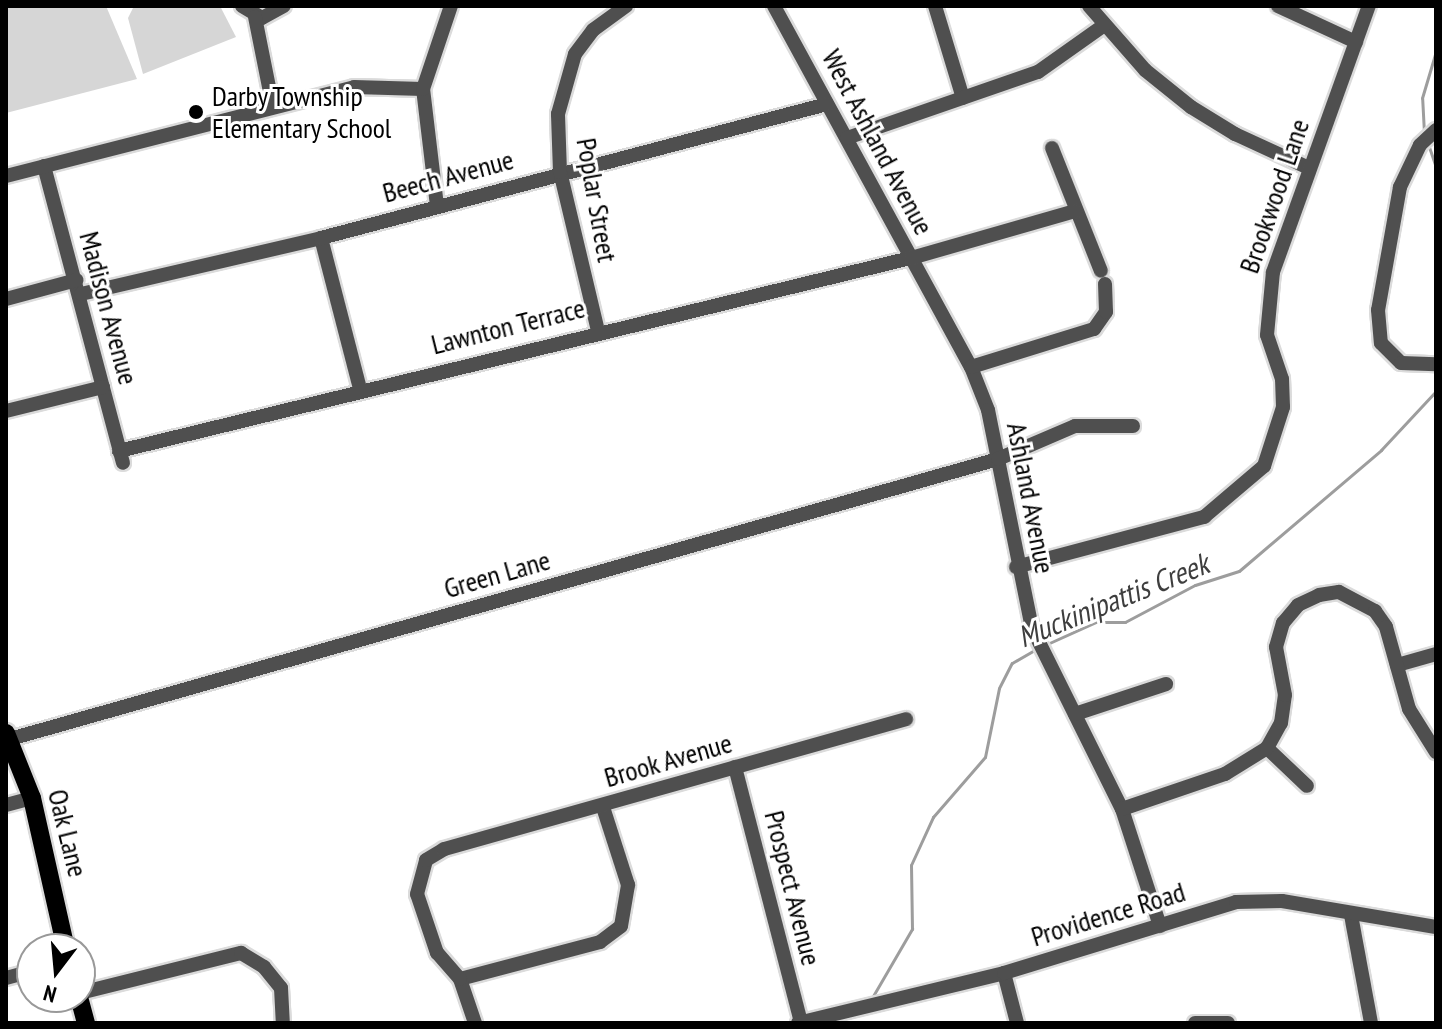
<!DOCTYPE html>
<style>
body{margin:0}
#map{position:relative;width:1442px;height:1029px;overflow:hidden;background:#fff;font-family:"PT Sans Narrow",sans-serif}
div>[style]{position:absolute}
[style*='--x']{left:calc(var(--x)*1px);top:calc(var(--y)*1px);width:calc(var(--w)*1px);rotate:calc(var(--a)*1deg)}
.green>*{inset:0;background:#d6d6d6}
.stream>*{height:3px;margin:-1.5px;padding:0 1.5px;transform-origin:1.5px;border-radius:1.5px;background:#9d9d9d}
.roads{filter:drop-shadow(2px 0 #dbdbdb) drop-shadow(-2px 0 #dbdbdb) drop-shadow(0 2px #dbdbdb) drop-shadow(0 -2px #dbdbdb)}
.minor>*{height:14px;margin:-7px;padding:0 7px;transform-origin:7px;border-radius:7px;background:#4f4f4f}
.major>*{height:18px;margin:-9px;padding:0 9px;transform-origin:9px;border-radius:9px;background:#000}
.dots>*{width:22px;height:22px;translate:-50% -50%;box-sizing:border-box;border:4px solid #fff;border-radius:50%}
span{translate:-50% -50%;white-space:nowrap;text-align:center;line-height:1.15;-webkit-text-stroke:6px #fff;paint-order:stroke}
.poi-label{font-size:28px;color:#000}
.left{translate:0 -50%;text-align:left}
.street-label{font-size:28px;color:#000}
.water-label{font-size:30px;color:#3e3e3e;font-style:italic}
.frame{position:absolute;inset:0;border:8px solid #000;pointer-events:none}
.north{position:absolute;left:16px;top:933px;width:80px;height:80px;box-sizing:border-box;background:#fff;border:2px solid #999;border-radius:50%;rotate:196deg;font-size:22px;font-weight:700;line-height:32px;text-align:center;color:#000}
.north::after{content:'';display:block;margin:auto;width:28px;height:36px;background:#000;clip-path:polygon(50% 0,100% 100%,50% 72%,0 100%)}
</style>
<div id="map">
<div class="green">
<div style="clip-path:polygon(6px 6px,106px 6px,137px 79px,6px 113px)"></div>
<div style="clip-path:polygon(134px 6px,220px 6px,236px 37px,143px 74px,128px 18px)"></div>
</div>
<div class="stream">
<div style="--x:1424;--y:133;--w:35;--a:-93"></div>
<div style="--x:1422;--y:98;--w:49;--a:-73.4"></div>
<div style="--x:1428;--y:144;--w:24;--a:71"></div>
<div style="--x:1045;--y:645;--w:56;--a:-24.3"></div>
<div style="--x:1096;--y:622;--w:29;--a:0"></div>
<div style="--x:1125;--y:622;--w:79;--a:-27.9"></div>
<div style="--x:1195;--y:585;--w:46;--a:-17.7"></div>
<div style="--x:1239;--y:571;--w:187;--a:-40.4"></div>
<div style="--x:1381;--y:450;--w:81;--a:-47"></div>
<div style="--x:873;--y:996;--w:78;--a:-59.8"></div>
<div style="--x:912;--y:929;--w:64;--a:-90.9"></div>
<div style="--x:911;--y:865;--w:53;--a:-65.4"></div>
<div style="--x:933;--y:817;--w:79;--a:-49.1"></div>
<div style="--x:985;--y:757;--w:70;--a:-78.5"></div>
<div style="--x:999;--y:688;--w:28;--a:-63"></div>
<div style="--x:1012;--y:663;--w:30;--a:-30"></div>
</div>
<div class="roads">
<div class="minor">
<div style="--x:242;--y:6;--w:23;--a:31"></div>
<div style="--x:262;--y:18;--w:25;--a:-29"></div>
<div style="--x:774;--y:6;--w:411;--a:61.4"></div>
<div style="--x:971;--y:367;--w:46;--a:68.4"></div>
<div style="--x:988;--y:410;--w:222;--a:78.6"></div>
<div style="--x:1032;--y:628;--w:202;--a:63.6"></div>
<div style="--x:1122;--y:809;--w:123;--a:72"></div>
<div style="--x:935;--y:6;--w:96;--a:73.1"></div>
<div style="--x:1089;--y:6;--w:85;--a:48.8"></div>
<div style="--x:1145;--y:70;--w:59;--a:38.8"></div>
<div style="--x:1191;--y:107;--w:52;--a:31.5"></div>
<div style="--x:1235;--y:134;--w:81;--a:24.7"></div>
<div style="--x:1278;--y:6;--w:86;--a:24.8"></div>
<div style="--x:255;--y:17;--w:92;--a:78.7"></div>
<div style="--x:1436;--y:130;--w:22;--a:137"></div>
<div style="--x:1420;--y:145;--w:47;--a:115.5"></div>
<div style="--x:1400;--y:187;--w:125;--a:100.1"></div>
<div style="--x:1378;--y:310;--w:33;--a:85"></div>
<div style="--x:1381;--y:343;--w:28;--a:45"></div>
<div style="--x:1401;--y:363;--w:35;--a:2"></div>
<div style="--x:847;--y:138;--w:202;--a:-19.1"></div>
<div style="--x:1038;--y:72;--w:80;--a:-35.3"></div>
<div style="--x:1052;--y:148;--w:132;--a:68.3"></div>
<div style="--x:44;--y:166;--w:307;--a:75.1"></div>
<div style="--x:6;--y:176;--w:359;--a:-14.3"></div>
<div style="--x:354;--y:87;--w:69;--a:1.7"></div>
<div style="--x:437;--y:206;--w:118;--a:-96.8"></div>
<div style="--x:423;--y:89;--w:88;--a:-71.4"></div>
<div style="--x:321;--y:238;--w:156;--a:75.5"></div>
<div style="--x:81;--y:294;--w:246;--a:-13.1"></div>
<div style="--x:321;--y:238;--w:523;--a:-14.83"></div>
<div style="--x:6;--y:299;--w:73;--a:-15"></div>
<div style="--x:598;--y:331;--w:163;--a:-103.4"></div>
<div style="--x:560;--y:172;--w:58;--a:-92"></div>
<div style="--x:558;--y:114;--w:62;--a:-74.2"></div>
<div style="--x:575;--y:54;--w:30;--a:-53"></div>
<div style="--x:593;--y:30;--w:41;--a:-36"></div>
<div style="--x:971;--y:367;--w:129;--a:-17.2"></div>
<div style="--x:1094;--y:329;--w:21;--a:-55"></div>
<div style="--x:1106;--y:312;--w:28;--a:-92"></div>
<div style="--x:6;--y:411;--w:100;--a:-13.9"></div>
<div style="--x:119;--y:451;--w:815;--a:-13.7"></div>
<div style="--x:911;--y:258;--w:171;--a:-16"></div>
<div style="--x:1016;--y:567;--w:195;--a:-14.9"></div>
<div style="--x:1204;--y:517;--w:79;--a:-40.4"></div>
<div style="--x:1264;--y:466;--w:62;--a:-72.1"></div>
<div style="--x:1283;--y:407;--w:28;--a:-92"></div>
<div style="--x:1282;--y:379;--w:46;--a:-108.8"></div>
<div style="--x:1267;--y:335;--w:63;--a:-84.6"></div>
<div style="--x:1273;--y:272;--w:283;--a:-70.2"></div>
<div style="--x:1397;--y:665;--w:41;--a:-15.8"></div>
<div style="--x:1075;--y:714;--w:96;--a:-18.2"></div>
<div style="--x:10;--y:739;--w:1027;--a:-15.82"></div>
<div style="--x:998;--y:459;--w:84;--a:-23.2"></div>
<div style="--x:1075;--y:426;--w:58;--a:0"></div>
<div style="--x:1267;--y:748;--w:55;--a:43.5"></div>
<div style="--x:735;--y:767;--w:263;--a:75.5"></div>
<div style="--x:6;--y:805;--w:27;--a:-15"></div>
<div style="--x:1122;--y:809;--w:109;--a:-18.8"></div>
<div style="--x:1225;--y:774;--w:49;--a:-31.8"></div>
<div style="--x:1267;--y:748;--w:29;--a:-61"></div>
<div style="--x:1281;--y:723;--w:28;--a:-82"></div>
<div style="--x:1285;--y:695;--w:49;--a:-100.6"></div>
<div style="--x:1276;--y:647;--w:25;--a:-74"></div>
<div style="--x:1283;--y:623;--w:23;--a:-50"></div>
<div style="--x:1298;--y:605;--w:23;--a:-25"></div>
<div style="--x:1319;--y:595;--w:20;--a:-9"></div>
<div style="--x:1339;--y:592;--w:41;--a:27.8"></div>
<div style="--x:1375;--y:611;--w:19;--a:55"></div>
<div style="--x:1386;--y:627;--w:85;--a:74.3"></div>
<div style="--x:1409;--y:709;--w:51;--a:57.9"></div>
<div style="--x:1351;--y:915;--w:110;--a:79.5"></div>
<div style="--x:1004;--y:973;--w:52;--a:75.4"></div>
<div style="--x:6;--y:978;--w:27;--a:-15"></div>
<div style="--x:460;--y:979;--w:145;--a:-14.8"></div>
<div style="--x:600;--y:942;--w:26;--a:-37"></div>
<div style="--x:621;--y:926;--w:42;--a:-80.3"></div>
<div style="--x:628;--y:885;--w:82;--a:-107.8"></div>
<div style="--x:80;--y:993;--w:166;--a:-14"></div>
<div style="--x:241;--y:953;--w:27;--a:31"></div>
<div style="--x:264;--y:967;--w:27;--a:51"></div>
<div style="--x:281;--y:988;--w:35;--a:87"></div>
<div style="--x:475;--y:1023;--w:46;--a:-108.8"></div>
<div style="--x:460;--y:979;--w:35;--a:-131"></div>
<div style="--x:437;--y:953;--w:62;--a:-108.7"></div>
<div style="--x:417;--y:894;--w:35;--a:-75"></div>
<div style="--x:426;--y:860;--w:21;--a:-31"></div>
<div style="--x:444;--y:849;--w:480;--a:-15.7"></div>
<div style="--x:798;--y:1023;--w:212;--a:-13.6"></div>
<div style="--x:1004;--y:973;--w:243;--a:-17"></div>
<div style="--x:1236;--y:902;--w:46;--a:-1.2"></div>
<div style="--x:1282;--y:901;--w:156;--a:9.6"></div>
<div style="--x:1195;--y:1023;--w:33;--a:0"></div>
</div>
<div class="major">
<div style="--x:6;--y:733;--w:70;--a:68.2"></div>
<div style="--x:32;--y:798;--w:155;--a:77.3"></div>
<div style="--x:79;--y:997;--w:27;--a:75"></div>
</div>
</div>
<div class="dots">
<div style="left:196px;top:112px;background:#000"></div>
</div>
<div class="poi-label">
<span class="left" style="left:212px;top:112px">Darby Township<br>Elementary School</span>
</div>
<div class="street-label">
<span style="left:878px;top:142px;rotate:62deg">West Ashland Avenue</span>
<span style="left:448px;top:176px;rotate:-15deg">Beech Avenue</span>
<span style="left:1274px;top:196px;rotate:-71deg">Brookwood Lane</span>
<span style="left:597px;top:200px;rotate:80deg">Poplar Street</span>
<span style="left:109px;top:308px;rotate:75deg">Madison Avenue</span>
<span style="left:508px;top:326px;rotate:-14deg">Lawnton Terrace</span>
<span style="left:1031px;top:498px;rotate:79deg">Ashland Avenue</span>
<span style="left:497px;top:574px;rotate:-16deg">Green Lane</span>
<span style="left:668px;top:760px;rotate:-16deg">Brook Avenue</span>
<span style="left:68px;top:833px;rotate:76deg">Oak Lane</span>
<span style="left:793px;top:888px;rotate:76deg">Prospect Avenue</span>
<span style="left:1108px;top:914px;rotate:-17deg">Providence Road</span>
</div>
<div class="water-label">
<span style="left:1113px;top:600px;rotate:-22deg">Muckinipattis Creek</span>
</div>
<div class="frame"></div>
<div class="north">N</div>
</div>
